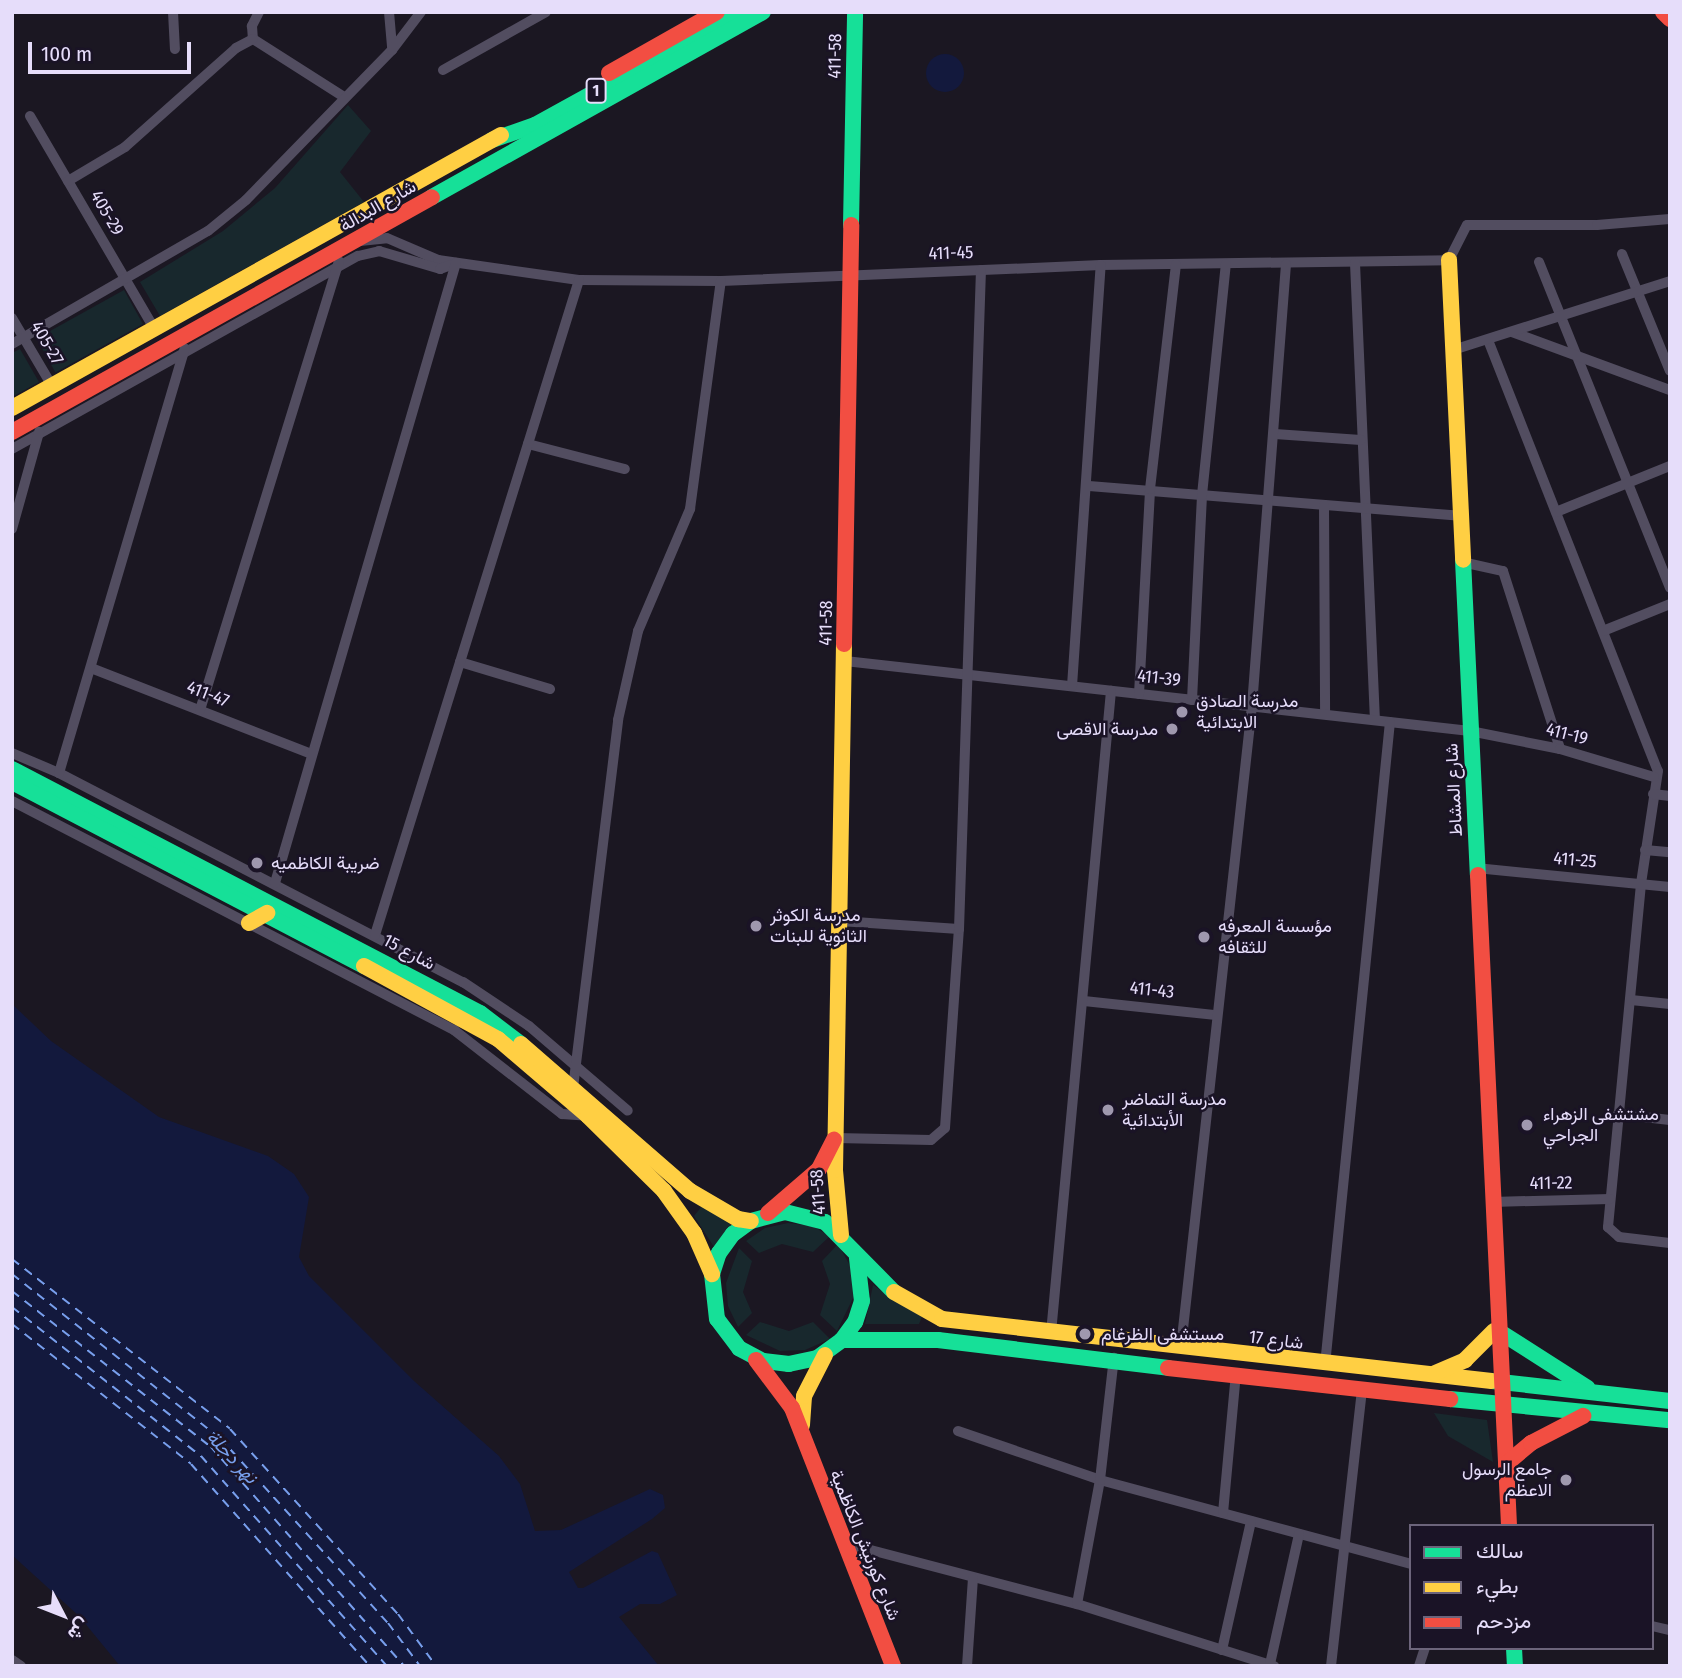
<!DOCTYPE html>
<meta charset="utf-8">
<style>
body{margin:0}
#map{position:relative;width:1682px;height:1678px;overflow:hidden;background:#1b1722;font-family:"Fira Sans Condensed",Vazirmatn,sans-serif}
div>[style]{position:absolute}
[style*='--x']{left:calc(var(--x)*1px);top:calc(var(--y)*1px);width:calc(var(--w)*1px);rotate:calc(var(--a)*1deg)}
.green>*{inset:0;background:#18282d;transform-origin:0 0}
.water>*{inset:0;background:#13193d}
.round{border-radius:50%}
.ferry>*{height:2px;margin-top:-1px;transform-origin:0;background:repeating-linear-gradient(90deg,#789fed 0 9px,transparent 0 16px)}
.street>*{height:10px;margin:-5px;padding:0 5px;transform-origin:5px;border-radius:5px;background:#524d60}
.fast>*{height:16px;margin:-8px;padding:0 8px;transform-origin:8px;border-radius:8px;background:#16e098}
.slow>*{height:16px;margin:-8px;padding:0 8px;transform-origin:8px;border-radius:8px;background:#ffcf43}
.jam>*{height:16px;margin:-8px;padding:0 8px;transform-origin:8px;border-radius:8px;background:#f24e42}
.dots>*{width:19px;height:19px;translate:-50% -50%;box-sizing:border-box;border:4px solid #1a1326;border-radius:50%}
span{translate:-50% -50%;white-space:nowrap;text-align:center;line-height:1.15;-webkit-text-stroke:5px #1a1326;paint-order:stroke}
.shield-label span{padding:2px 5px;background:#1a1326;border:2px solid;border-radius:5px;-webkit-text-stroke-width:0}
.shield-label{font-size:16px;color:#e6ddfa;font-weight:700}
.street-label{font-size:18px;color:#e6ddfa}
.poi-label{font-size:18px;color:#e6ddfa}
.left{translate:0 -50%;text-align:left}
.right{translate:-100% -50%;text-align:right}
.water-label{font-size:19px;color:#789fed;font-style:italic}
.frame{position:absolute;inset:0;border:14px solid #e6ddfa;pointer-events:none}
.legend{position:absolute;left:1409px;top:1524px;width:245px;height:126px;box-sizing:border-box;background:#1a1326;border:2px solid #6c647b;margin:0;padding:9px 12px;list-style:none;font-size:21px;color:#e6ddfa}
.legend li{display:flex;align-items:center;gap:14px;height:35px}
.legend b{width:35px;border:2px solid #6c647b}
.north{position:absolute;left:28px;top:1580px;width:70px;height:70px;-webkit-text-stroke:5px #1a1326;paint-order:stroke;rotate:132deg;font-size:19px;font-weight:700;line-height:28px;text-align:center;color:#e6ddfa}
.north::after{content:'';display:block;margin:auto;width:24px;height:32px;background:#e6ddfa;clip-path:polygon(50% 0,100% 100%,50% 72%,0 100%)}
.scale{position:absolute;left:28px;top:42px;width:163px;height:32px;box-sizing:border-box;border:4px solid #e6ddfa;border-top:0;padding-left:9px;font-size:21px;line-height:24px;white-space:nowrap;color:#e6ddfa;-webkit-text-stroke:5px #1a1326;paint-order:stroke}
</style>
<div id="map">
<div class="green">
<div style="clip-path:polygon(348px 105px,371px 131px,340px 172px,364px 202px,160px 316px,140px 282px,223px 231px,275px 188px)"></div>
<div style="left:124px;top:290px;width:39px;height:100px;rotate:61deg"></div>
<div style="clip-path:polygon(20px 349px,39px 382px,12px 397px,12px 353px)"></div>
<div style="clip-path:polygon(702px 1206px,734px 1223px,714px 1247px,694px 1216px)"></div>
<div style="clip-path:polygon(788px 1223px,812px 1226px,830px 1236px,813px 1252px,782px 1244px,759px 1253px,746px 1241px,765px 1228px)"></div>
<div style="clip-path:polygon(838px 1244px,853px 1271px,854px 1296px,837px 1331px,820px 1315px,830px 1284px,822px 1261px)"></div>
<div style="clip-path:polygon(739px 1248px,752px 1261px,743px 1292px,752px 1313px,738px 1327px,728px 1306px,726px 1283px)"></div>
<div style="clip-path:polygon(873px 1285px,922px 1317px,919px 1324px,865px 1324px)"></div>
<div style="clip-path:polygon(760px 1322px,789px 1331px,813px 1322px,830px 1339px,805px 1350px,780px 1351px,746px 1335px)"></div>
<div style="clip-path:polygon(1434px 1413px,1487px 1420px,1493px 1462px,1448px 1436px)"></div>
</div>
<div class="water">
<div class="round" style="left:926px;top:54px;width:38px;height:38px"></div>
<div style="clip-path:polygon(12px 1004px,51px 1041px,159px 1117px,268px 1156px,294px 1174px,309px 1197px,299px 1257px,309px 1276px,414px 1381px,499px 1456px,520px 1484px,535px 1531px,561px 1530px,650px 1489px,663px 1495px,665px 1508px,652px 1519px,569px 1572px,578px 1588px,583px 1588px,652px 1551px,658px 1553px,677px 1595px,660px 1604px,640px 1604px,619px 1617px,659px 1666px,120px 1666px,79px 1616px,12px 1555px)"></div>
</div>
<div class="ferry">
<div style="--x:12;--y:1259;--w:276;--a:37.9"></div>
<div style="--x:230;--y:1429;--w:250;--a:47.8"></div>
<div style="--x:398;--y:1614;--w:64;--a:53.8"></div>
<div style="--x:12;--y:1274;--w:265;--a:38.3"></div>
<div style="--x:220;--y:1438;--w:250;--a:47.8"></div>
<div style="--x:388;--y:1623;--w:54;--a:53.3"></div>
<div style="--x:12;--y:1291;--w:253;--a:38.1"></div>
<div style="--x:211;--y:1447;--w:292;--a:48.6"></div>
<div style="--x:12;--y:1307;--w:241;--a:38.3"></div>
<div style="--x:201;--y:1456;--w:281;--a:48.5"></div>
<div style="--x:12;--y:1324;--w:227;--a:38"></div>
<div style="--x:191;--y:1464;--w:270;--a:48.5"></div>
</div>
<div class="street">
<div style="--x:173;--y:12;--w:37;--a:87"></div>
<div style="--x:259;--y:12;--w:16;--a:117"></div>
<div style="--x:252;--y:26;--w:13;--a:86"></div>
<div style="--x:253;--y:39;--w:108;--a:32.5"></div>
<div style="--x:389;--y:12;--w:38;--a:85"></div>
<div style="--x:443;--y:70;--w:118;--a:-29.4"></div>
<div style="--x:30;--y:116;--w:246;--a:59.7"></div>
<div style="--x:68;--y:181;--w:66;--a:-30.8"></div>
<div style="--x:125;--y:147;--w:149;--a:-41.7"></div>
<div style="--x:236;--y:48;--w:19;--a:-28"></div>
<div style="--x:360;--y:241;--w:27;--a:-6"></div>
<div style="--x:387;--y:238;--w:56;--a:23.3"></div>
<div style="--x:438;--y:260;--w:142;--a:8.1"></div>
<div style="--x:579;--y:280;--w:142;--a:0.4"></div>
<div style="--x:721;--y:281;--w:380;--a:-2.4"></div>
<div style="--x:1101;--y:265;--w:348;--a:-0.8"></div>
<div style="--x:1449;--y:260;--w:39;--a:-63"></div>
<div style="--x:1467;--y:225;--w:130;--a:0"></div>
<div style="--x:1597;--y:225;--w:73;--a:-4.7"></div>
<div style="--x:1622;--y:254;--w:126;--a:67.7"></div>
<div style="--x:1539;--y:262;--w:351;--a:68.1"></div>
<div style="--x:1355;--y:263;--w:457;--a:87.5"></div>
<div style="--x:12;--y:318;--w:79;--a:59.5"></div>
<div style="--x:1512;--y:332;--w:168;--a:20.2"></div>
<div style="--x:1488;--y:340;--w:463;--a:68.5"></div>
<div style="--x:1658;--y:771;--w:114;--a:98.6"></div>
<div style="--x:1641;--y:884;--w:345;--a:95.5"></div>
<div style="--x:1608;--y:1227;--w:15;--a:42"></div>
<div style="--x:1619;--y:1237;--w:51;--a:6.7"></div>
<div style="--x:12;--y:344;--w:226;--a:-30"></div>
<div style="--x:208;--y:231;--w:49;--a:-39.2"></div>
<div style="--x:246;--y:200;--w:209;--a:-45.8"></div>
<div style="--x:392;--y:50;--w:48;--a:-52.7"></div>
<div style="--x:1453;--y:350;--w:228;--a:-17.6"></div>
<div style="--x:1275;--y:434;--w:86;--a:4"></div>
<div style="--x:528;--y:444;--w:100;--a:14.5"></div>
<div style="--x:12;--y:449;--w:396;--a:-29.2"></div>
<div style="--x:358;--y:256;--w:22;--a:-13"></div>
<div style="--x:379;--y:251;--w:64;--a:16.4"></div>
<div style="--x:440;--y:269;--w:15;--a:-20"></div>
<div style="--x:1089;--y:486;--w:372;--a:4.6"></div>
<div style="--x:1324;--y:505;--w:209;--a:89.7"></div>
<div style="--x:1556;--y:512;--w:123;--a:-22"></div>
<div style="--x:12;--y:529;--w:101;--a:-74.4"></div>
<div style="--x:1462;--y:562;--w:42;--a:12.4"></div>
<div style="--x:1503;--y:571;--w:187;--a:72.2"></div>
<div style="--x:1603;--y:631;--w:72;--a:-21.9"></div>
<div style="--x:845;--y:661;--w:629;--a:6.39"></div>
<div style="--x:1470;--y:731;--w:92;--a:11.3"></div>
<div style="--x:1560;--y:749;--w:98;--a:16.6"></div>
<div style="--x:460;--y:662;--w:94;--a:16.7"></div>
<div style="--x:91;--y:668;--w:237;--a:21.3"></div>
<div style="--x:1072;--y:686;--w:422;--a:-86.1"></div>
<div style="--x:1139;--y:694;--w:205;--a:-86.9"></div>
<div style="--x:1150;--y:489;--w:226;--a:-83.4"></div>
<div style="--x:1192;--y:700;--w:205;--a:-87.2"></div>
<div style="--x:1202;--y:495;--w:232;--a:-84.1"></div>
<div style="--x:200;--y:710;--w:470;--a:-72.8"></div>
<div style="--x:12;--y:753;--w:51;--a:23.1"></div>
<div style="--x:59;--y:773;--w:455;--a:27.4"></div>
<div style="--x:463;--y:982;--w:79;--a:33.7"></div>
<div style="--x:529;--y:1026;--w:130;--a:40.6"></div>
<div style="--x:59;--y:773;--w:443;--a:-73.5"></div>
<div style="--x:1653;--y:794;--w:17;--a:7"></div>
<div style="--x:12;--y:801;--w:498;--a:27.4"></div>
<div style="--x:454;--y:1030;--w:137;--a:37.9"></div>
<div style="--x:562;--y:1114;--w:26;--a:4"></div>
<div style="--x:1645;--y:850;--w:25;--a:5"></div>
<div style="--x:1476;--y:868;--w:195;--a:5.6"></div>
<div style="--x:275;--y:883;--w:646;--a:-73.73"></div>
<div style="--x:840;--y:921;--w:119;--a:3.8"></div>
<div style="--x:375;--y:935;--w:686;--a:-72.7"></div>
<div style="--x:1631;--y:1000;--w:39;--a:6"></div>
<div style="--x:1084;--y:1001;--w:133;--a:6.1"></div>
<div style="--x:573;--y:1088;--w:371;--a:-83"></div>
<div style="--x:618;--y:720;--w:91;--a:-77.3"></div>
<div style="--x:638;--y:631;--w:133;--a:-66.9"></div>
<div style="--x:690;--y:509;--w:230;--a:-82.3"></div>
<div style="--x:1618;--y:1114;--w:52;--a:6.6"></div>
<div style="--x:836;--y:1138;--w:95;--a:1.2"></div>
<div style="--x:931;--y:1140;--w:18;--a:-41"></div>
<div style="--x:945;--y:1128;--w:199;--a:-86"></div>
<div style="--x:959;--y:929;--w:659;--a:-88.09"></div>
<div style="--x:1492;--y:1202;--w:118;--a:-1.5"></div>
<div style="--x:1051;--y:1333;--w:645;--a:-84.66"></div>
<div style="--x:1181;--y:1347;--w:645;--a:-83.68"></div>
<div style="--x:1252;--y:706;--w:443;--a:-85.6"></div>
<div style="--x:1325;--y:1365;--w:646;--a:-84.23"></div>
<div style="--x:958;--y:1431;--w:150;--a:19"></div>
<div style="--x:1100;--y:1480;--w:322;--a:15.1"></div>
<div style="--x:1223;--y:1513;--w:140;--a:-84.7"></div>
<div style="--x:844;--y:1543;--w:241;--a:14.7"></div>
<div style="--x:1077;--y:1604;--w:207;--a:17.5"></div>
<div style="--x:1077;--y:1604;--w:126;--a:-79.5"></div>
<div style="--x:1100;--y:1480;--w:123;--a:-83.5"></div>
<div style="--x:1652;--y:1626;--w:18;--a:13"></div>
<div style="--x:1222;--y:1650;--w:132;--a:-77.3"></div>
<div style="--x:12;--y:1660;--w:11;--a:34"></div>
<div style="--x:1270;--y:1664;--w:133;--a:-77.4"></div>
<div style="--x:967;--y:1666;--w:88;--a:-86.1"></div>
<div style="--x:1331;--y:1666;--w:277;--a:-83.6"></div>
<div style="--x:1419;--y:1666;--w:19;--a:-72"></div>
</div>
<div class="fast">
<div style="--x:492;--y:140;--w:46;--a:-19.2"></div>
<div style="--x:535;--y:125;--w:234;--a:-28.9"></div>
<div style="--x:432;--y:197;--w:379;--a:-29.2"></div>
<div style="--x:851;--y:225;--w:213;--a:-88.9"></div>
<div style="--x:1463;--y:560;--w:315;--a:87.3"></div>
<div style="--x:12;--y:769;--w:528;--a:27.54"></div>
<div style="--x:480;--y:1013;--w:51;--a:37.1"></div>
<div style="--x:12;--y:782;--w:397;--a:27.6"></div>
<div style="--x:857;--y:1258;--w:43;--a:83.4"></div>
<div style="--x:862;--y:1301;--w:22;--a:108"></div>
<div style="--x:855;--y:1322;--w:22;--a:126"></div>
<div style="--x:842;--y:1340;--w:31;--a:144"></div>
<div style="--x:817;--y:1358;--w:29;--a:168"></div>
<div style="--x:789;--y:1364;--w:26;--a:-173"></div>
<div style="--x:763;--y:1361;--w:27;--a:-152"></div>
<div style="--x:739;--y:1348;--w:36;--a:-127"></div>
<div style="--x:717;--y:1319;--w:45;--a:-96.3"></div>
<div style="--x:712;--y:1274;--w:22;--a:-72"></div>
<div style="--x:719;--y:1253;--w:24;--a:-54"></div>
<div style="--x:733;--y:1234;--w:22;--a:-36"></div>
<div style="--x:751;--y:1221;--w:35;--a:-15"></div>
<div style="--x:785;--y:1212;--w:41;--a:14"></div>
<div style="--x:825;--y:1222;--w:98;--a:45.4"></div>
<div style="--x:1500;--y:1332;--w:104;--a:32.5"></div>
<div style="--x:842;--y:1340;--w:96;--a:0"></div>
<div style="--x:938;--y:1340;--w:232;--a:6.9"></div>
<div style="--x:1492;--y:1381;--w:179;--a:6.4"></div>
<div style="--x:1450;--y:1399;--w:221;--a:5.5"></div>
<div style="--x:1514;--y:1648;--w:18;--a:87"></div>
</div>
<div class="slow">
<div style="--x:1449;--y:260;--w:300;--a:87.3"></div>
<div style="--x:12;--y:408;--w:560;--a:-29.17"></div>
<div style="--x:249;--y:923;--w:21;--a:-29"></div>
<div style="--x:364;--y:966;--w:153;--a:28.6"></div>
<div style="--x:498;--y:1039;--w:118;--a:40.5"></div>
<div style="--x:588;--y:1116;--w:107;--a:44.6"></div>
<div style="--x:664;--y:1191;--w:52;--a:54.5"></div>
<div style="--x:694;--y:1233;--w:45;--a:66.3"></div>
<div style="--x:521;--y:1044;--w:224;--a:41"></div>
<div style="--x:690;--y:1191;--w:56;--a:30.3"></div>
<div style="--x:738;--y:1219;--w:13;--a:9"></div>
<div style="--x:841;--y:1235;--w:65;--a:-95.3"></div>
<div style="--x:835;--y:1170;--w:526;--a:-89.02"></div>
<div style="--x:894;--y:1292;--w:55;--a:29.4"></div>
<div style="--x:942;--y:1319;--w:553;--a:6.43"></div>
<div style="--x:1435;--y:1373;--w:33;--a:-23"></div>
<div style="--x:1465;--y:1360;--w:41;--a:-45"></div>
<div style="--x:802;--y:1425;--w:29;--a:-86"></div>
<div style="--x:804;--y:1396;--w:46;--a:-62.9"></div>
</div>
<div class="jam">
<div style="--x:1663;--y:12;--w:10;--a:45"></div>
<div style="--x:609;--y:73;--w:124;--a:-29.5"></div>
<div style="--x:12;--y:432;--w:481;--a:-29.2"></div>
<div style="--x:844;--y:644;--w:419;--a:-89"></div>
<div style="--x:1478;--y:875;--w:652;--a:87.27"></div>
<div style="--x:768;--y:1213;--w:67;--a:-40.8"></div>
<div style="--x:819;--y:1169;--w:33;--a:-63"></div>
<div style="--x:756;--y:1360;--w:60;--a:53.1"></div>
<div style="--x:792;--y:1408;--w:277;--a:68.6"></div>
<div style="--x:1168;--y:1368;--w:284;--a:6.3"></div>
<div style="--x:1506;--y:1464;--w:33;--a:-40"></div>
<div style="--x:1531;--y:1443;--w:59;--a:-27.4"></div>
</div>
<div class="dots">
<div style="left:1182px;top:712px;background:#9f98ae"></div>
<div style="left:1172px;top:729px;background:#9f98ae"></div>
<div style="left:257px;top:863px;background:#9f98ae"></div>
<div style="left:756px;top:926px;background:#9f98ae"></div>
<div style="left:1204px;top:937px;background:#9f98ae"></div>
<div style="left:1108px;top:1110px;background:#9f98ae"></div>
<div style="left:1527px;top:1125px;background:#9f98ae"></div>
<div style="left:1085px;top:1334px;background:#9f98ae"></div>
<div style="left:1566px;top:1480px;background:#9f98ae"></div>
</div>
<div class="shield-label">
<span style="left:596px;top:91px">1</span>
</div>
<div class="street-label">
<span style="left:835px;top:56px;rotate:-89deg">411-58</span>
<span style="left:378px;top:206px;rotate:-30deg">شارع البدالة</span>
<span style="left:107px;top:213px;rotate:60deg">405-29</span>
<span style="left:951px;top:253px;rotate:-2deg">411-45</span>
<span style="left:47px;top:343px;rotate:60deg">405-27</span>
<span style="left:826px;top:623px;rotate:-89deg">411-58</span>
<span style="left:1159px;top:678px;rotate:6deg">411-39</span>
<span style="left:208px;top:694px;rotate:21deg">411-47</span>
<span style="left:1567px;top:734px;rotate:14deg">411-19</span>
<span style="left:1454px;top:790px;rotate:-93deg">شارع المشاط</span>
<span style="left:1575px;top:860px;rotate:5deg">411-25</span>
<span style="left:409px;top:952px;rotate:28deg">شارع 15</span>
<span style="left:1152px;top:990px;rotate:6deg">411-43</span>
<span style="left:1551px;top:1183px;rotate:-1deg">411-22</span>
<span style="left:818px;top:1192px;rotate:-94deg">411-58</span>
<span style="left:1276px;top:1340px;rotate:7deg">شارع 17</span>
<span style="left:865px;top:1545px;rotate:68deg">شارع كورنيش الكاظمية</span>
</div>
<div class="poi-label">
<span class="left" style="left:1196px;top:712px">مدرسة الصادق<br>الابتدائية</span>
<span class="right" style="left:1158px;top:729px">مدرسة الاقصى</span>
<span class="left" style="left:271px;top:863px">ضريبة الكاظميه</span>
<span class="left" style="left:770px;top:926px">مدرسة الكوثر<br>الثانوية للبنات</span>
<span class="left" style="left:1218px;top:937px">مؤسسة المعرفه<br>للثقافه</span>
<span class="left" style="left:1122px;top:1110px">مدرسة التماضر<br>الأبتدائية</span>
<span class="left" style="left:1543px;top:1125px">مشتشفى الزهراء<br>الجراحي</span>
<span class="left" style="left:1101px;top:1334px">مستشفى الظرغام</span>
<span class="right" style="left:1552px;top:1480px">جامع الرسول<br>الاعظم</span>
</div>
<div class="water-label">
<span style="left:232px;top:1457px;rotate:47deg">نهر دجلة</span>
</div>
<div class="frame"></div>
<ul class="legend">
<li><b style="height:9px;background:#16e098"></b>سالك</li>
<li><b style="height:9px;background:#ffcf43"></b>بطيء</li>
<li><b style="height:9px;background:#f24e42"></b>مزدحم</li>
</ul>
<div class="north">ش</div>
<div class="scale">100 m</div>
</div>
